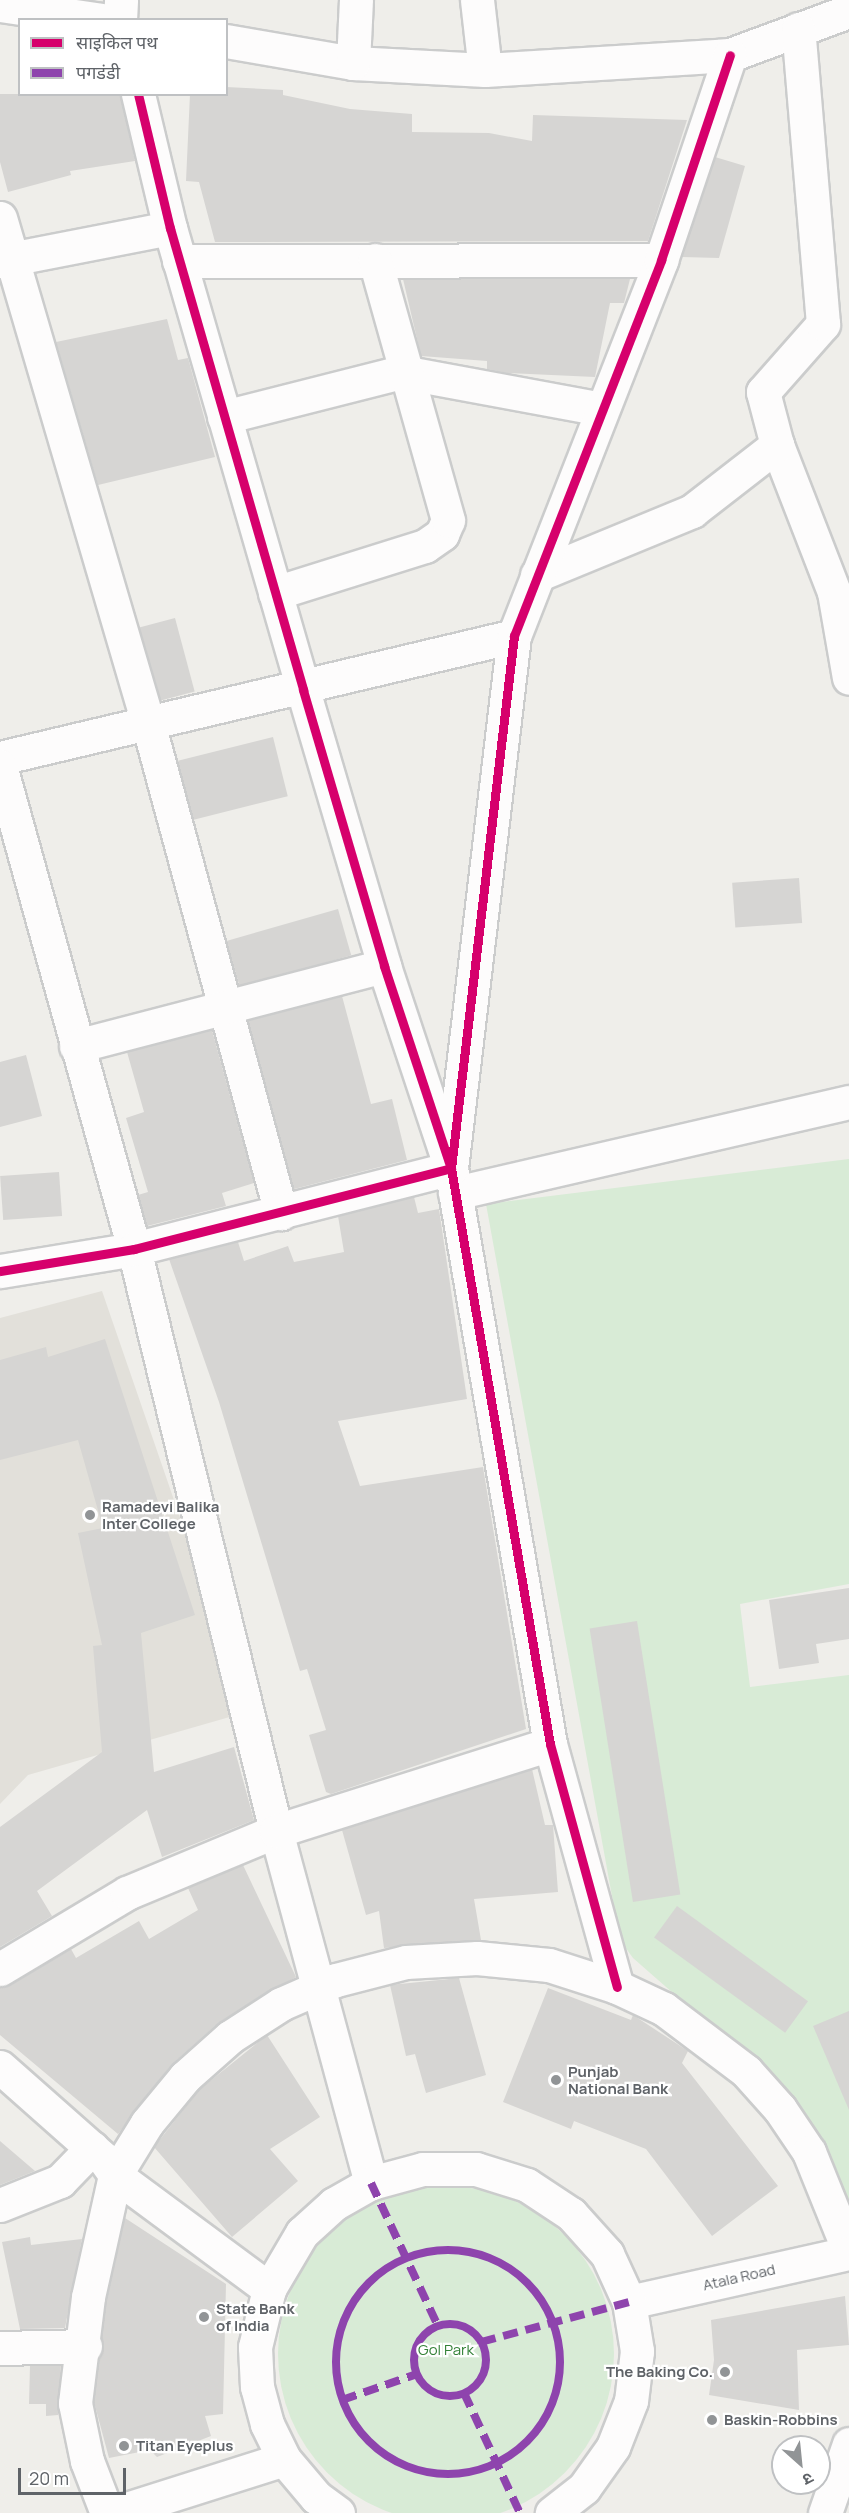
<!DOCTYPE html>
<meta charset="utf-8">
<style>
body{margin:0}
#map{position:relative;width:849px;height:2513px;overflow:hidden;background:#efeeea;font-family:Manrope,"Noto Sans Devanagari",sans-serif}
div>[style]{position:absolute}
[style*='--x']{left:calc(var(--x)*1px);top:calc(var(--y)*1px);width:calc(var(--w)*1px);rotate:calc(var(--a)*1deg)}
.education>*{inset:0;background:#e2e0da}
.green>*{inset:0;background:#d8ebd6}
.round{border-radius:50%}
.building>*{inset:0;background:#d6d5d3;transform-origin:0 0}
.roads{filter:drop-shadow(2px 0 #cbcccc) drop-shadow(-2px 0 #cbcccc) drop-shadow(0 2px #cbcccc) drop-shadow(0 -2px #cbcccc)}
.minor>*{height:33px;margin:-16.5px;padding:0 16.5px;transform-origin:16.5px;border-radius:16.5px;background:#fdfcfc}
.secondary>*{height:33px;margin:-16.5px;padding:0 16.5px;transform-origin:16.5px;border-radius:16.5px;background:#fdfcfc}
.quiet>*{height:8px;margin-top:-4px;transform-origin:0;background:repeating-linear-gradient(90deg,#8e44ad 0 15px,transparent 0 23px)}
.quiet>.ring{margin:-4px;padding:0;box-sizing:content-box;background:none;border:8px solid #8e44ad;border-radius:50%}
.cycleway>*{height:9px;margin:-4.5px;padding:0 4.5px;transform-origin:4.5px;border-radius:4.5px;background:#d6006c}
.dots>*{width:16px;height:16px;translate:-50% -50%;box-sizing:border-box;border:3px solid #fff;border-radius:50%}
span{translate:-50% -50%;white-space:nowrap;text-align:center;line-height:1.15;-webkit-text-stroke:4.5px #fff;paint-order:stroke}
.poi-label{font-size:15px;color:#5f6368;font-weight:700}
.left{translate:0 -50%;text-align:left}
.right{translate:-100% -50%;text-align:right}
.street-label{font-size:15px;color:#5f6368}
.park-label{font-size:15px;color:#348238}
.legend{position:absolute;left:18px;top:18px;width:210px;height:78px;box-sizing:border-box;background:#fff;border:2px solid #bfc1c3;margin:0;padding:8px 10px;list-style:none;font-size:18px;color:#5f6368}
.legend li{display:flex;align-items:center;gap:12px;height:30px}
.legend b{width:30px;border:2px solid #bfc1c3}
.north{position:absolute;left:771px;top:2435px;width:60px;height:60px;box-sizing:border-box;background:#fff;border:2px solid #bfc1c3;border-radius:50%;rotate:153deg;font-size:16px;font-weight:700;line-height:24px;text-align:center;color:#5f6368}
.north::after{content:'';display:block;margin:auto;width:21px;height:27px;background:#919496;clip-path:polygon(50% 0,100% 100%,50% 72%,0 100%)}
.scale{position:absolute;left:18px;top:2468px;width:108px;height:27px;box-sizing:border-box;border:3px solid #5f6368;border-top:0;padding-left:8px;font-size:18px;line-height:21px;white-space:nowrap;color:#5f6368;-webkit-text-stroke:4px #fff;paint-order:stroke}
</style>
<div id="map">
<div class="education">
<div style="clip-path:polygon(102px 1291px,247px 1712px,28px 1775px,0 1804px,0 1318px)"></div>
</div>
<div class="green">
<div style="clip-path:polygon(849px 1159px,849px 1584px,740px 1604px,750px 1687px,849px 1675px,849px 2217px,843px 2219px,795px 2100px,633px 1958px,620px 1940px,486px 1204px)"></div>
<div class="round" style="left:278px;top:2186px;width:336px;height:336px"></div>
</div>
<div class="building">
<div style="clip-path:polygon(226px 87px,283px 90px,283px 95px,350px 109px,412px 114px,412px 132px,489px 133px,532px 141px,533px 115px,687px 120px,648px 241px,215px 242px,199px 182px,186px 181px,190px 94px,226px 94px)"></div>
<div style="clip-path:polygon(0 94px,120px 94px,135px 161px,70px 171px,71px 175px,8px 192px,0 162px)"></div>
<div style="clip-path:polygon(715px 157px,745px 166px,719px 258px,682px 257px)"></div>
<div style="clip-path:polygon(403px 279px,630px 279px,624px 303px,610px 303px,595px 377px,507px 373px,487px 369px,487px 361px,421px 356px)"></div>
<div style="clip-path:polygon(167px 319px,178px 360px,188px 358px,215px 457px,98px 485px,56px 342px)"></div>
<div style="left:175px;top:618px;width:76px;height:37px;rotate:75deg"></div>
<div style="left:273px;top:737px;width:61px;height:98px;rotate:76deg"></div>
<div style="left:799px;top:878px;width:45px;height:67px;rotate:86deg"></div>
<div style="left:338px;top:909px;width:48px;height:116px;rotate:74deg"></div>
<div style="clip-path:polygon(342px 996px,371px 1104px,392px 1099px,407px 1160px,294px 1189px,248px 1021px)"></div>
<div style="clip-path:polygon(212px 1030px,254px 1183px,222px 1193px,226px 1206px,147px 1226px,138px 1195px,148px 1192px,126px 1118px,144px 1112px,127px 1052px)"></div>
<div style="clip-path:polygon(26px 1055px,42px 1116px,0 1127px,0 1062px)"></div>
<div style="left:59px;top:1172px;width:44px;height:59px;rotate:86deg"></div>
<div style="clip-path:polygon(414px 1197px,418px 1213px,439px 1209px,467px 1399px,338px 1421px,360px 1486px,483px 1467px,526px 1729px,331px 1794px,326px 1792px,309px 1735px,326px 1730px,307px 1669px,300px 1671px,219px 1402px,169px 1259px,238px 1242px,244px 1261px,288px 1246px,294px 1262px,344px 1252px,338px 1216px)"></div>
<div style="clip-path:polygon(105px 1339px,195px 1615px,141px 1633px,154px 1772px,234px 1747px,254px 1820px,162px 1857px,147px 1810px,37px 1891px,52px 1916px,0 1947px,0 1827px,102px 1752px,93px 1646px,102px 1645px,78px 1533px,103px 1528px,78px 1440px,0 1460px,0 1360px,46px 1347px,48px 1357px)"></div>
<div style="clip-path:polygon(849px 1588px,849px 1639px,816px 1644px,819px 1663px,779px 1669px,769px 1600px)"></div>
<div style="left:637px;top:1621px;width:277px;height:48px;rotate:81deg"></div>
<div style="clip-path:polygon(532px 1769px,545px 1825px,553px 1825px,558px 1892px,474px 1899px,481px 1940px,384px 1948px,379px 1911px,366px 1915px,342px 1830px)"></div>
<div style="clip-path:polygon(243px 1865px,296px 1977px,218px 2023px,171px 2065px,118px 2134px,0 2035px,0 1988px,71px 1949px,76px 1958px,139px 1921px,149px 1939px,198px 1910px,188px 1888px)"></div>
<div style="left:677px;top:1906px;width:162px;height:39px;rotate:36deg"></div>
<div style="clip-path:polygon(459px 1978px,486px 2075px,426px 2093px,415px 2054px,406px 2056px,390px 1985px)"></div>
<div style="clip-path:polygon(548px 1988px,631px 2020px,633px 2015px,688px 2051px,682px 2063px,778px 2186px,712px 2236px,646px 2149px,574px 2121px,571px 2129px,503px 2102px)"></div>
<div style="clip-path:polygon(849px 2011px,849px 2110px,813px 2026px)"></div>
<div style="clip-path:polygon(267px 2035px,320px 2117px,270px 2149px,298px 2181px,232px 2237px,154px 2147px,199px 2090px)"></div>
<div style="clip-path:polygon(0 2141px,35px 2171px,0 2185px)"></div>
<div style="clip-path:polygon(125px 2218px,226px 2284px,223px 2414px,205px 2416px,211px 2436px,157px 2457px,150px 2450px,109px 2458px,94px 2402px,106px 2300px)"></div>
<div style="clip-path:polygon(30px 2237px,31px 2245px,82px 2239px,65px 2328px,20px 2329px,2px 2242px)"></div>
<div style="clip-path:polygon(845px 2296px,849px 2345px,797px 2350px,799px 2410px,709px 2395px,714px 2360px,711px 2320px)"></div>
<div style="clip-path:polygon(61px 2365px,58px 2415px,46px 2416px,46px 2404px,29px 2404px,30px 2366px)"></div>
</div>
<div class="roads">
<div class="minor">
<div style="--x:477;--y:0;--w:70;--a:83.5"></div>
<div style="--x:0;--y:5;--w:102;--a:8.4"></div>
<div style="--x:120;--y:20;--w:20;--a:-87"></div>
<div style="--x:226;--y:41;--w:129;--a:9.8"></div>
<div style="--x:353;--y:63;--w:132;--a:3"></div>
<div style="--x:485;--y:70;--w:245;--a:-3.5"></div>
<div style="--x:730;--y:55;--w:127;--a:-20.3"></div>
<div style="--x:353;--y:63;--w:63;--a:-87.3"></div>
<div style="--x:138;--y:94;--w:138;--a:76.6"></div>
<div style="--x:170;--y:228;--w:481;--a:73.9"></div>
<div style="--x:303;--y:690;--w:288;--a:73.6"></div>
<div style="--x:384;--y:966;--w:213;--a:71.7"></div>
<div style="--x:451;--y:1168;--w:584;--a:80.25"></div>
<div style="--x:550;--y:1744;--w:252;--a:74.6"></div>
<div style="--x:0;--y:218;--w:526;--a:73.67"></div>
<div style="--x:148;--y:723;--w:508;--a:74.81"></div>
<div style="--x:0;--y:261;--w:173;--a:-11"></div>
<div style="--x:179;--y:261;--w:482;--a:-0.1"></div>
<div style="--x:224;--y:417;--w:184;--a:-14.2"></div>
<div style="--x:402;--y:372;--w:202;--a:10.5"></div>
<div style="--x:777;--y:445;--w:158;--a:68.8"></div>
<div style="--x:834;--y:592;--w:87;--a:80.1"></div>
<div style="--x:537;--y:575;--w:168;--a:-22.4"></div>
<div style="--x:692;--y:511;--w:108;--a:-37.8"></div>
<div style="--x:777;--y:445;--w:55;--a:-104.8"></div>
<div style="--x:763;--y:392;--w:91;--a:-48.6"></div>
<div style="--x:823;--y:324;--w:296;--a:-94.8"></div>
<div style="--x:275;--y:593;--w:157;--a:-17.4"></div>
<div style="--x:425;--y:546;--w:21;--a:-35"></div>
<div style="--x:442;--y:534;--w:15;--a:-67"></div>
<div style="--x:448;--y:520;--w:270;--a:-105.7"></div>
<div style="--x:0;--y:758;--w:528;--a:-13.35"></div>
<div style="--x:0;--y:766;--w:501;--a:74.49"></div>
<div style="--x:134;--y:1249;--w:599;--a:76.29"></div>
<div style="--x:276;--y:1831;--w:365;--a:74.9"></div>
<div style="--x:76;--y:1046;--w:318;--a:-14.6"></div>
<div style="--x:455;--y:1193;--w:404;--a:-13"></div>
<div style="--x:0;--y:1271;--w:136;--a:-9.3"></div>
<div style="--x:134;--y:1249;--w:327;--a:-14.3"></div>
<div style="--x:451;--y:1168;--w:536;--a:-83.25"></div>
<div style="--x:514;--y:636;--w:404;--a:-68.6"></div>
<div style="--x:661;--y:260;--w:216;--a:-71.4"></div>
<div style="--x:0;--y:1969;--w:148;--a:-30.9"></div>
<div style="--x:127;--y:1893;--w:161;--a:-22.6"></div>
<div style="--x:276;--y:1831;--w:287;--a:-17.6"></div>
<div style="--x:0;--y:2067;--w:139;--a:41.5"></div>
<div style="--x:104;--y:2159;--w:19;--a:55"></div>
<div style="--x:115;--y:2175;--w:192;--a:36.5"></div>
<div style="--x:0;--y:2205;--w:65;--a:-21.8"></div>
<div style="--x:60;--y:2181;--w:46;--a:-45.9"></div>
<div style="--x:0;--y:2348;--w:85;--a:-1.3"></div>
<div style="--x:107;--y:2513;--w:56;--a:-111"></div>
<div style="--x:87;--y:2461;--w:59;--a:-101.7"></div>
<div style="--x:75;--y:2403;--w:107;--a:-83"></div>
<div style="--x:88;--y:2297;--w:125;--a:-77.5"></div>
<div style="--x:115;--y:2175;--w:61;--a:-58.4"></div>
<div style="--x:147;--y:2123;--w:60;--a:-50.4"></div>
<div style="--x:185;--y:2077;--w:60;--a:-41.6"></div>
<div style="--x:230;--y:2037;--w:61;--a:-32.9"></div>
<div style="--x:281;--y:2004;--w:60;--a:-23.6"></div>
<div style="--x:336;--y:1980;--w:72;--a:-14.4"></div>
<div style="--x:406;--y:1962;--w:71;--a:-3.2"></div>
<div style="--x:477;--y:1958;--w:72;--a:5.6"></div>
<div style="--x:549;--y:1965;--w:71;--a:17.9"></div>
<div style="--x:617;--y:1987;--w:52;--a:25.1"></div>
<div style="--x:664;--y:2009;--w:103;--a:37.1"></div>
<div style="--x:746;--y:2071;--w:51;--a:48.2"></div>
<div style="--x:780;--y:2109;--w:52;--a:56"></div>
<div style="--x:809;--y:2152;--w:107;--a:68"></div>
<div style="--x:825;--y:2513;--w:73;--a:-70.8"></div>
</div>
<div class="secondary">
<div style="--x:629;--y:2302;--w:225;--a:-12.6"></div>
<div style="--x:114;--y:2513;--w:178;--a:-17.6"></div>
<div style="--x:338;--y:2513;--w:27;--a:-144"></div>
<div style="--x:316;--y:2497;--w:50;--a:-130.1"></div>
<div style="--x:284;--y:2459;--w:39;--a:-116"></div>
<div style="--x:267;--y:2424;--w:38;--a:-105"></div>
<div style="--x:257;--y:2387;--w:40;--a:-92.9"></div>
<div style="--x:255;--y:2347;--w:60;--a:-76.4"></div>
<div style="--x:269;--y:2289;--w:65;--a:-59.5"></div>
<div style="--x:302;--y:2233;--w:43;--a:-42.2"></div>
<div style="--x:334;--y:2204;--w:43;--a:-29.6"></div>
<div style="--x:371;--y:2183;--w:54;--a:-15.1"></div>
<div style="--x:423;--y:2169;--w:53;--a:0"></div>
<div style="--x:476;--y:2169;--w:53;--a:17.4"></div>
<div style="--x:527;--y:2185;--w:53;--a:33.4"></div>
<div style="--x:571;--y:2214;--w:54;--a:48"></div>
<div style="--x:607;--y:2254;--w:53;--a:65.4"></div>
<div style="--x:629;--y:2302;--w:50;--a:80.7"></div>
<div style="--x:637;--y:2351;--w:50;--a:96.8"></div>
<div style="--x:631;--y:2401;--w:49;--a:111.4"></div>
<div style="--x:613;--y:2447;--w:50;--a:125.3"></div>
<div style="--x:584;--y:2488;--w:41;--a:142"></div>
</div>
</div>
<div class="quiet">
<div style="--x:371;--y:2183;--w:158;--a:64.9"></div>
<div class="ring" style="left:336px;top:2250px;width:216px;height:216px"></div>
<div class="ring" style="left:414px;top:2324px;width:64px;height:64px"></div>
<div style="--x:481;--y:2342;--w:153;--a:-15.1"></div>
<div style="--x:464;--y:2393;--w:132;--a:65"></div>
<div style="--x:342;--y:2400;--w:79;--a:-19.1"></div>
</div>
<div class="cycleway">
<div style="--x:138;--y:94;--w:138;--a:76.6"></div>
<div style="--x:170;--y:228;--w:481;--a:73.9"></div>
<div style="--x:303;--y:690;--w:288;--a:73.6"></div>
<div style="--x:384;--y:966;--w:213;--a:71.7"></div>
<div style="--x:451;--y:1168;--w:584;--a:80.25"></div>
<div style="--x:550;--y:1744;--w:252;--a:74.6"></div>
<div style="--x:0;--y:1271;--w:136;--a:-9.3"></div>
<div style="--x:134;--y:1249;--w:327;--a:-14.3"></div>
<div style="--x:451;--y:1168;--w:536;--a:-83.25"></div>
<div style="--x:514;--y:636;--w:404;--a:-68.6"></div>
<div style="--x:661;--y:260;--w:216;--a:-71.4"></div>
</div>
<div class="dots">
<div style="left:90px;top:1515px;background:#919496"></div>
<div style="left:556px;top:2080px;background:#919496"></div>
<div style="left:204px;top:2317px;background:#919496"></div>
<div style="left:725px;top:2372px;background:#919496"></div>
<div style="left:712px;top:2420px;background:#919496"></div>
<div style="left:124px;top:2446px;background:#919496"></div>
</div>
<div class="poi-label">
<span class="left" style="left:102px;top:1515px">Ramadevi Balika<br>Inter College</span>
<span class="left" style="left:568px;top:2080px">Punjab<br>National Bank</span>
<span class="left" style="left:216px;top:2317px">State Bank<br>of India</span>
<span class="right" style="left:713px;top:2372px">The Baking Co.</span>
<span class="left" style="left:724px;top:2420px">Baskin-Robbins</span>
<span class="left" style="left:136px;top:2446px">Titan Eyeplus</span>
</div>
<div class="street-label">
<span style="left:739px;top:2277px;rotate:-13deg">Atala Road</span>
</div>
<div class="park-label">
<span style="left:446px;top:2350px">Gol Park</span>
</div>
<ul class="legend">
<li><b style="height:8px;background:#d6006c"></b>साइकिल पथ</li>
<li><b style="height:8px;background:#8e44ad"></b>पगडंडी</li>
</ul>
<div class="north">उ</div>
<div class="scale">20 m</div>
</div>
